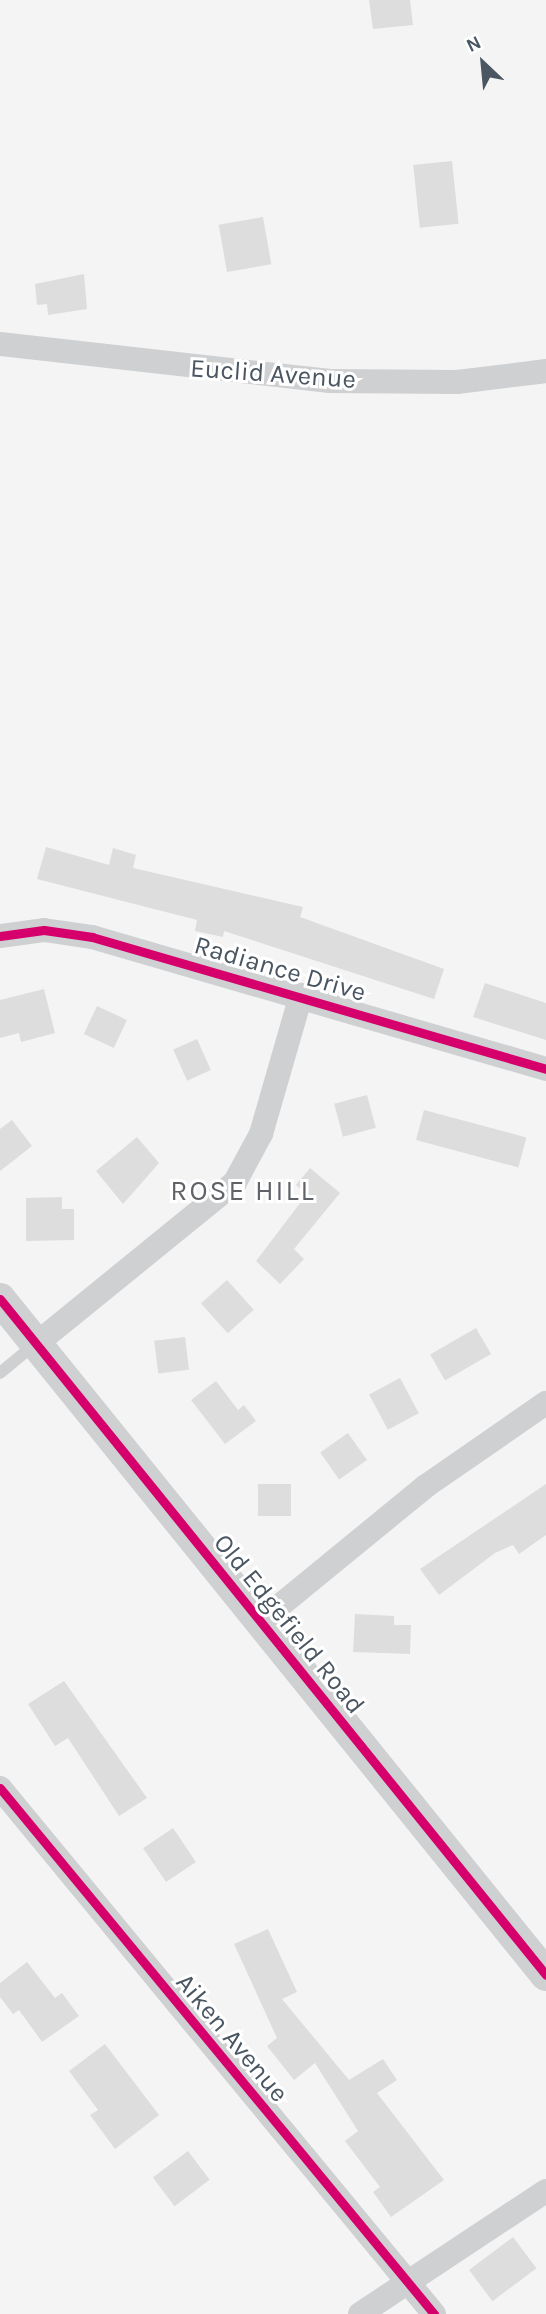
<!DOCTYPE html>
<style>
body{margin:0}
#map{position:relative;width:546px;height:2314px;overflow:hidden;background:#f4f4f4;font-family:Karla,sans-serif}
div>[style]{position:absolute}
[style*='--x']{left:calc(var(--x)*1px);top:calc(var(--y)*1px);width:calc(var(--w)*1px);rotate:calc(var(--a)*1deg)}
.building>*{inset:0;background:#ddddde;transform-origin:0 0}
.service>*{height:12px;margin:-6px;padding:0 6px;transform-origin:6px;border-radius:6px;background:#ced0d2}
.minor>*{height:24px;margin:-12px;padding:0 12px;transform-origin:12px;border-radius:12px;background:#ced0d2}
.tertiary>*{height:32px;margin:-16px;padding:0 16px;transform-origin:16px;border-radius:16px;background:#ced0d2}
.cycleway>*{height:9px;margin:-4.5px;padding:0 4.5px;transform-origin:4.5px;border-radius:4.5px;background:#d6006c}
span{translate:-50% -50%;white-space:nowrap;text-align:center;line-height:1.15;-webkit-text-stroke:6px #fff;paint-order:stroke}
.street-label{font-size:26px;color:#4a5661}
.neighbourhood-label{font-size:28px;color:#5f6368;letter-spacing:2px}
.north{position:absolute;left:448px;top:28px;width:70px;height:70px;-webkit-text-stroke:5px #fff;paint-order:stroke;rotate:334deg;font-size:19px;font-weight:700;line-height:28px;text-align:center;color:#4a5661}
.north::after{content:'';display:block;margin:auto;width:24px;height:32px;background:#4a5661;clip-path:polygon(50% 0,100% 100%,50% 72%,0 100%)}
</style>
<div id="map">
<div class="building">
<div style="clip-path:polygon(369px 0,410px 0,413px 25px,373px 29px)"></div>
<div style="left:452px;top:161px;width:63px;height:39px;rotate:84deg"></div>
<div style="left:263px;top:217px;width:48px;height:45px;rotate:80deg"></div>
<div style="clip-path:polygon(84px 274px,87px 309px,48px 315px,47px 304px,37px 305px,35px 284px)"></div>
<div style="clip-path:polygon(46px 847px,109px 865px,113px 848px,136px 855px,133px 868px,303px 907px,300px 917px,444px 969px,434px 999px,224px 931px,223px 937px,195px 931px,197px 920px,37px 879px)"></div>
<div style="clip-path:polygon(485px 983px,546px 1003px,546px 1040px,473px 1017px)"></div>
<div style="clip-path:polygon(44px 989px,55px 1033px,21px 1042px,19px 1033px,0 1038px,0 1000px)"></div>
<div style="left:97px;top:1006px;width:33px;height:31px;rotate:25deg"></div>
<div style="left:197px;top:1039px;width:34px;height:26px;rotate:66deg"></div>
<div style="left:367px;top:1095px;width:34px;height:34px;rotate:75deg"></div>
<div style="left:424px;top:1110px;width:106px;height:31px;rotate:15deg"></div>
<div style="clip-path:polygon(12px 1120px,32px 1146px,0 1171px,0 1129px)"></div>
<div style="clip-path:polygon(137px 1137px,159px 1163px,123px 1204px,96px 1171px)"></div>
<div style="clip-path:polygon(310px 1168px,340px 1193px,294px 1249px,304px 1259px,280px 1284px,256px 1261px,307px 1194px,296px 1185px)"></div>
<div style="clip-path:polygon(62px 1197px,62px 1209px,74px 1209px,74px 1240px,26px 1241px,26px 1198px)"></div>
<div style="left:227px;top:1280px;width:40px;height:35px;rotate:48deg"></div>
<div style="left:476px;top:1328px;width:30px;height:53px;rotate:60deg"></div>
<div style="left:185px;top:1337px;width:33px;height:31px;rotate:83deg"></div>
<div style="left:400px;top:1378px;width:40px;height:35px;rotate:62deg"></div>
<div style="clip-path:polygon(216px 1381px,238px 1410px,244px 1405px,256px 1421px,225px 1444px,191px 1400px)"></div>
<div style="left:348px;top:1433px;width:33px;height:34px;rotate:55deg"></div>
<div style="left:258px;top:1484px;width:33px;height:32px"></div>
<div style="clip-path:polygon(546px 1484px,546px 1535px,519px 1554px,513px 1545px,495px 1553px,439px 1595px,420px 1569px)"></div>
<div style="clip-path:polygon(355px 1614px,394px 1616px,394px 1625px,411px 1625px,410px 1654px,353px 1652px)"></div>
<div style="clip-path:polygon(64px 1681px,147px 1798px,119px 1816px,68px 1738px,55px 1746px,28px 1704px)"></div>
<div style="left:173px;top:1828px;width:41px;height:36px;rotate:56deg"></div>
<div style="clip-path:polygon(268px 1929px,297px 1992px,282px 1999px,349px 2080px,383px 2059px,397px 2080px,377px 2093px,444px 2180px,391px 2217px,373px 2192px,380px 2187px,345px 2141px,358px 2131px,315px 2063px,294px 2080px,267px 2046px,277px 2038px,234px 1944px)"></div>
<div style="clip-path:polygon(27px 1962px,55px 1998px,62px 1993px,79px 2016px,42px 2042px,19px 2010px,13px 2014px,0 1997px,0 1983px)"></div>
<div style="clip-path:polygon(105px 2044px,159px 2115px,115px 2149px,90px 2115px,98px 2110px,69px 2071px)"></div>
<div style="left:188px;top:2151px;width:36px;height:44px;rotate:53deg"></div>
<div style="left:513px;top:2237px;width:39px;height:55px;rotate:53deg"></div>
</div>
<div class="service">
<div style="--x:0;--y:1373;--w:45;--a:-39.6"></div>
</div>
<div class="minor">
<div style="--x:0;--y:344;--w:332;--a:6.4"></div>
<div style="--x:330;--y:381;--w:127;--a:0.5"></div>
<div style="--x:457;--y:382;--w:90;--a:-7"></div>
<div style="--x:0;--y:936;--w:44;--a:-7.8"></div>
<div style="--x:44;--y:930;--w:49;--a:8.3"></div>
<div style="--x:92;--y:937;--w:473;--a:16.2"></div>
<div style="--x:36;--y:1344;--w:257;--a:-39.1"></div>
<div style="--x:235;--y:1182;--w:55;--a:-61.6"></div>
<div style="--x:261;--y:1134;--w:145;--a:-73.9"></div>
<div style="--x:261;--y:1621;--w:213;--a:-39.3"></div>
<div style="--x:426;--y:1486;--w:146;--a:-34.7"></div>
<div style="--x:0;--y:1788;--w:682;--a:50.47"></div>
<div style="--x:360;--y:2314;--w:223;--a:-33.5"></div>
</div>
<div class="tertiary">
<div style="--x:0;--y:1299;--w:869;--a:51.07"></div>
</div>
<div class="cycleway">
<div style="--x:0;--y:936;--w:44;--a:-7.8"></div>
<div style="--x:44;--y:930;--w:49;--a:8.3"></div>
<div style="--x:92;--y:937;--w:473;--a:16.2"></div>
<div style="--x:0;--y:1299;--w:869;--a:51.07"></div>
<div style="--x:0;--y:1788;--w:682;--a:50.47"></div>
</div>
<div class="street-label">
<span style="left:273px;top:374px;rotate:4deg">Euclid Avenue</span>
<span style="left:280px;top:969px;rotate:16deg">Radiance Drive</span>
<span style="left:289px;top:1624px;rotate:51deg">Old Edgefield Road</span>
<span style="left:232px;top:2038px;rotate:50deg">Aiken Avenue</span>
</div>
<div class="neighbourhood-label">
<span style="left:243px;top:1191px">ROSE HILL</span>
</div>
<div class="north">N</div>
</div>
